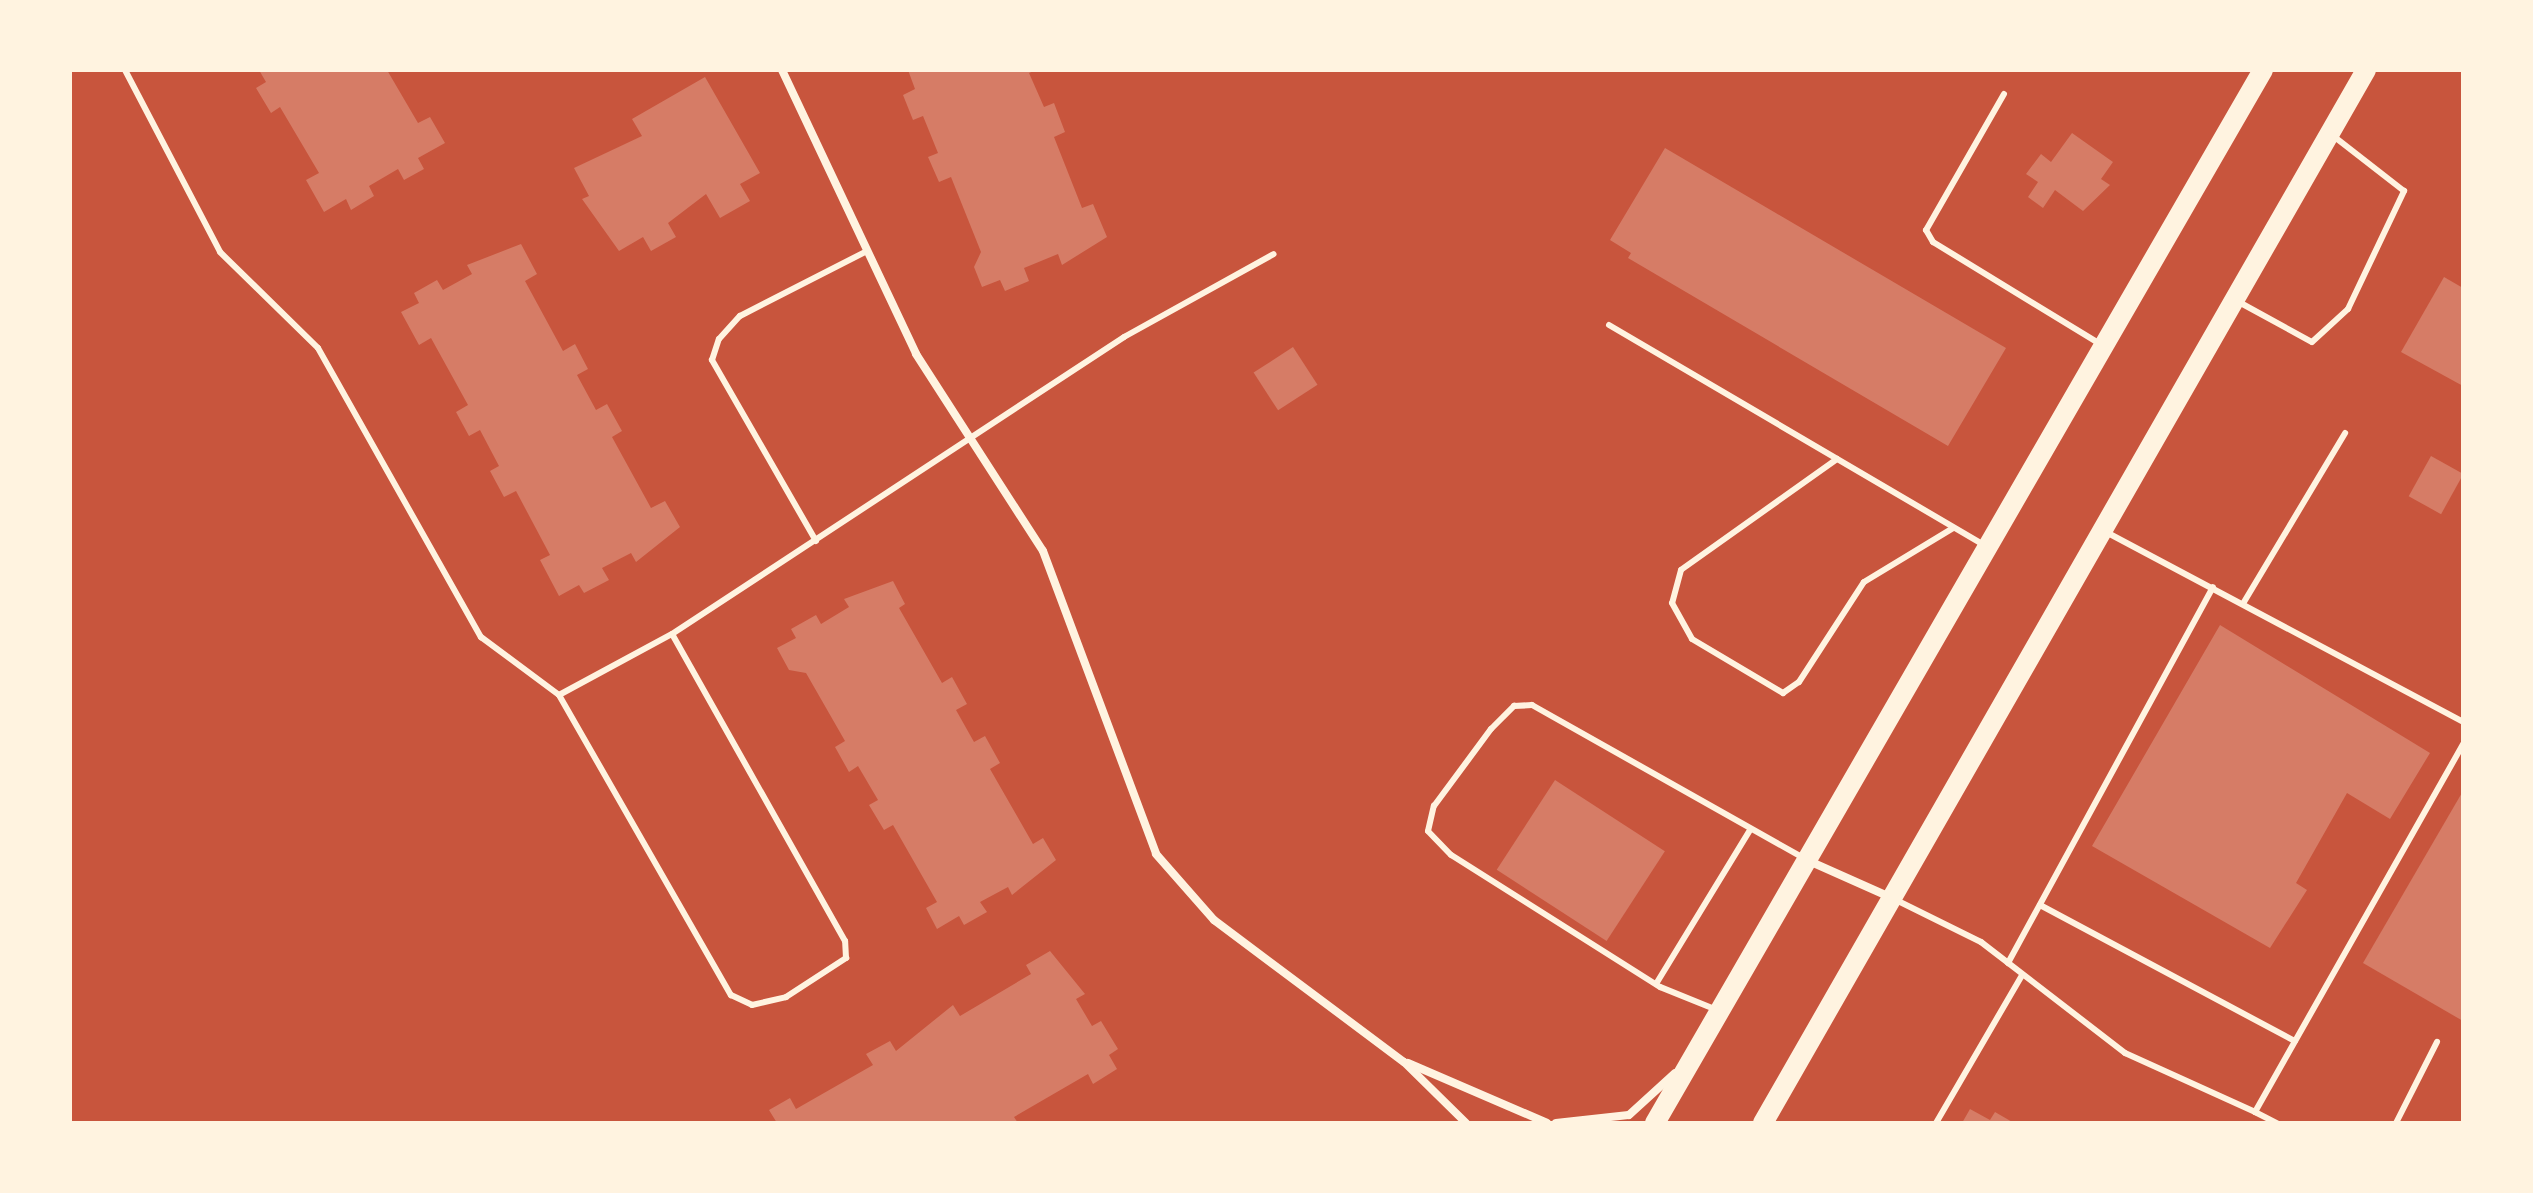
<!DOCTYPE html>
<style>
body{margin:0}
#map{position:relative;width:2533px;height:1193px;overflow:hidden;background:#c8553d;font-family:"DM Sans",sans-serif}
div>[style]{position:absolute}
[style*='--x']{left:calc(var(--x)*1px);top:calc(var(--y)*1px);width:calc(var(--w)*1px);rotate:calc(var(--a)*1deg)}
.building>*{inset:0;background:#d67c66;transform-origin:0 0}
.service>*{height:6px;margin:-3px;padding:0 3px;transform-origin:3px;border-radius:3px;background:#fff3e0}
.minor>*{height:8px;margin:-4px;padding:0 4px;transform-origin:4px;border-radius:4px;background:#fff3e0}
.primary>*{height:20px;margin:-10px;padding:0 10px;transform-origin:10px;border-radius:10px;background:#fff3e0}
span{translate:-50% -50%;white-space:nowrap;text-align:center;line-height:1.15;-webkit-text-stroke:7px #fff3e0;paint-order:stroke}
.frame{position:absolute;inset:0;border:72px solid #fff3e0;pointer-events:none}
</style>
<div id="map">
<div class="building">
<div style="clip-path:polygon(259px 70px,387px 70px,418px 123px,430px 117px,445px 143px,418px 158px,424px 169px,404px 180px,398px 169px,369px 186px,374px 196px,351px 210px,346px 199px,324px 212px,306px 180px,319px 173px,280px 107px,271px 113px,256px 88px,266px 82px)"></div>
<div style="clip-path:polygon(908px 70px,1036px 70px,1029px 73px,1044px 107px,1054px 103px,1065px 132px,1054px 137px,1082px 208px,1093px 204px,1107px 237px,1062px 265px,1058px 254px,1024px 268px,1029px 281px,1005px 291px,1000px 280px,982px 287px,974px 267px,981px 252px,951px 177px,939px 182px,928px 157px,938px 153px,923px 116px,913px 120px,903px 95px,915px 89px)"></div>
<div style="clip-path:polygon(705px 77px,760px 173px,740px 184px,750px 201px,720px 218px,706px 194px,668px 223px,676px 237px,651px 251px,643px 237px,619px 251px,582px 199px,589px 196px,574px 168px,642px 136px,632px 119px)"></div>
<div style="clip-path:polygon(2072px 133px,2113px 162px,2101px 179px,2110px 185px,2083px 211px,2055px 190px,2043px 208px,2028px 197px,2038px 182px,2026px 174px,2041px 154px,2051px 162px)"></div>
<div style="clip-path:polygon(1665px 148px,2006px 348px,1948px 446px,1628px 258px,1631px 253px,1610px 240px)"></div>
<div style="clip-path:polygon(521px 244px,537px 274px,525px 281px,563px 351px,575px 344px,588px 369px,577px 375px,596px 410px,607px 404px,622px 431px,612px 437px,651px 508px,665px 501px,680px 527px,636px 562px,631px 553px,602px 568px,609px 580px,584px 593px,579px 585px,559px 596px,540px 560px,550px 555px,516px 491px,504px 497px,490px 471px,499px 466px,480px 430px,469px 436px,456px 412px,468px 405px,431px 338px,419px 345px,401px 312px,419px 303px,414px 293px,437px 280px,443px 290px,472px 274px,467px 265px)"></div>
<div style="clip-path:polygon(2444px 277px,2463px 288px,2463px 386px,2401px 352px)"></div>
<div style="left:1293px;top:347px;width:45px;height:47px;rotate:57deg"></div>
<div style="left:2431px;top:456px;width:37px;height:46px;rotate:29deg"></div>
<div style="clip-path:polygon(893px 581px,905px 604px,899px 608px,942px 683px,952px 677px,967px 704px,956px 710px,974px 742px,985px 736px,1000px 763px,990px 769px,1033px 844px,1043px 838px,1056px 860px,1012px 895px,1008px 887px,980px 902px,987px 912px,964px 925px,959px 916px,937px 929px,926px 908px,937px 902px,893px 825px,884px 830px,869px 805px,878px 800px,858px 766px,849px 772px,835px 747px,845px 741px,806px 673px,789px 670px,777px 648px,796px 638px,791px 629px,816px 615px,821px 624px,849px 607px,844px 599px)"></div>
<div style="clip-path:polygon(2220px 625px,2430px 753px,2390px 819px,2347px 793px,2296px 883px,2307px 890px,2270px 948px,2092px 846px)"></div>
<div style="left:1555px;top:780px;width:131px;height:107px;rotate:33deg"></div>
<div style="clip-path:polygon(2463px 791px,2463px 1021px,2363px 963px)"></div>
<div style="clip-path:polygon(1050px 951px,1085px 994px,1076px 999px,1092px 1026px,1101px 1021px,1118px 1049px,1109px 1055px,1117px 1069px,1093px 1084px,1088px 1074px,1014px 1117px,1018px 1123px,777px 1123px,769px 1110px,790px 1098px,796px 1109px,873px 1065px,866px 1054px,890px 1041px,896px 1051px,953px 1005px,960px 1016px,1031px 974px,1026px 965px)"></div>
<div style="clip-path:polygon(1970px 1109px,1990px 1120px,1995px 1112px,2014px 1123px,1962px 1123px)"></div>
</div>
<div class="service">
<div style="--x:125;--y:70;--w:205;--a:62.4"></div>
<div style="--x:220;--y:252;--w:137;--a:44.4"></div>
<div style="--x:318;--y:348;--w:332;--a:60.6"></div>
<div style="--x:481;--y:637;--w:97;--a:36.6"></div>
<div style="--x:559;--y:695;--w:346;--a:60.2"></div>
<div style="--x:731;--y:995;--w:23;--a:25"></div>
<div style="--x:752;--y:1005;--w:35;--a:-13"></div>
<div style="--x:786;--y:997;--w:72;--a:-33"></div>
<div style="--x:846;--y:958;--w:17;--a:-93"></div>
<div style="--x:845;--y:941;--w:352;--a:-119.4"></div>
<div style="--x:672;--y:634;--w:541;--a:-33.31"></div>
<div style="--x:1124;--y:337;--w:171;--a:-29"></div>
<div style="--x:2004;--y:94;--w:157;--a:119.8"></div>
<div style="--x:1926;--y:230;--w:14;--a:60"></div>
<div style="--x:1933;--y:242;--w:198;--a:31.4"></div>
<div style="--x:2237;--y:301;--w:85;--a:28.7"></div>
<div style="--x:2312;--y:342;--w:49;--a:-42.5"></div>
<div style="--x:2348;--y:309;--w:131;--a:-64.6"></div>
<div style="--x:2404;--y:191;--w:91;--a:-142.1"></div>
<div style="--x:1609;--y:325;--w:436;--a:30.4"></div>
<div style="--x:1837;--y:459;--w:191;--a:144.6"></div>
<div style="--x:1681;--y:570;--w:34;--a:105"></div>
<div style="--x:1672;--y:603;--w:41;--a:60.9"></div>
<div style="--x:1692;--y:639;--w:106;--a:30.7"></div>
<div style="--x:1783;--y:693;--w:19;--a:-35"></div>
<div style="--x:1799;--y:682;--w:119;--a:-57"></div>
<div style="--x:1864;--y:582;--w:104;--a:-31.2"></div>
<div style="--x:2106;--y:532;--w:404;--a:28"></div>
<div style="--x:816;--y:541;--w:209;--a:-119.9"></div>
<div style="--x:712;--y:360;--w:22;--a:-72"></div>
<div style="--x:719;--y:339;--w:31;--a:-48"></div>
<div style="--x:740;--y:316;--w:143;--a:-27.1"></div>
<div style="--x:2244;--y:602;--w:197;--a:-59.1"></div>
<div style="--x:559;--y:695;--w:128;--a:-28.4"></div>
<div style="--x:1894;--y:899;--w:97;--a:26.3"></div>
<div style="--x:1981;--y:942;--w:182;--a:37.6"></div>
<div style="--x:2125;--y:1053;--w:143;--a:24.4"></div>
<div style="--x:2255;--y:1112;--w:423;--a:-60.5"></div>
<div style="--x:2040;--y:905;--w:289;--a:28.1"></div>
<div style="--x:2008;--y:963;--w:428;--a:-61.4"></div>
<div style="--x:1656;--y:984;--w:180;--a:-58.6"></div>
<div style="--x:1717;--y:1010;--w:61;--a:-158"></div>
<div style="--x:1660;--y:987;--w:247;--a:-147.7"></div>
<div style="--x:1451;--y:855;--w:33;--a:-134"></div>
<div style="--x:1428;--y:831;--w:26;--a:-77"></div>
<div style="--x:1434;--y:806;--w:96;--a:-53.5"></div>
<div style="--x:1491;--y:729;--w:33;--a:-45"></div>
<div style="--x:1514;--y:706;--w:18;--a:-3"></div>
<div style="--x:1532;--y:705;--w:310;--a:29.4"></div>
<div style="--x:2255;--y:1112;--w:25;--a:27"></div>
<div style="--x:1936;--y:1123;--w:171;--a:-59.8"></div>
<div style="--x:2396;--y:1123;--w:91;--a:-63.2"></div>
</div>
<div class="minor">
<div style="--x:782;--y:70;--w:314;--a:64.7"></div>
<div style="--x:916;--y:354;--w:234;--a:57.2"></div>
<div style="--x:1043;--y:551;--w:323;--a:69.5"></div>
<div style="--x:1156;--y:854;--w:88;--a:48.7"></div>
<div style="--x:1214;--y:920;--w:237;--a:36.8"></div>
<div style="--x:1404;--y:1062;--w:87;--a:44.5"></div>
<div style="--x:1809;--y:861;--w:91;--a:24"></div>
<div style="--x:1408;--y:1063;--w:151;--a:23.3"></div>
<div style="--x:1556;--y:1123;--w:73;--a:-6.3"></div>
<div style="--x:1629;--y:1115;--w:62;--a:-42.4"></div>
</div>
<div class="primary">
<div style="--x:1655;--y:1123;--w:1216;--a:-60"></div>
<div style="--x:1763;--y:1123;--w:1213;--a:-60.2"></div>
</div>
<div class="frame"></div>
</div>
